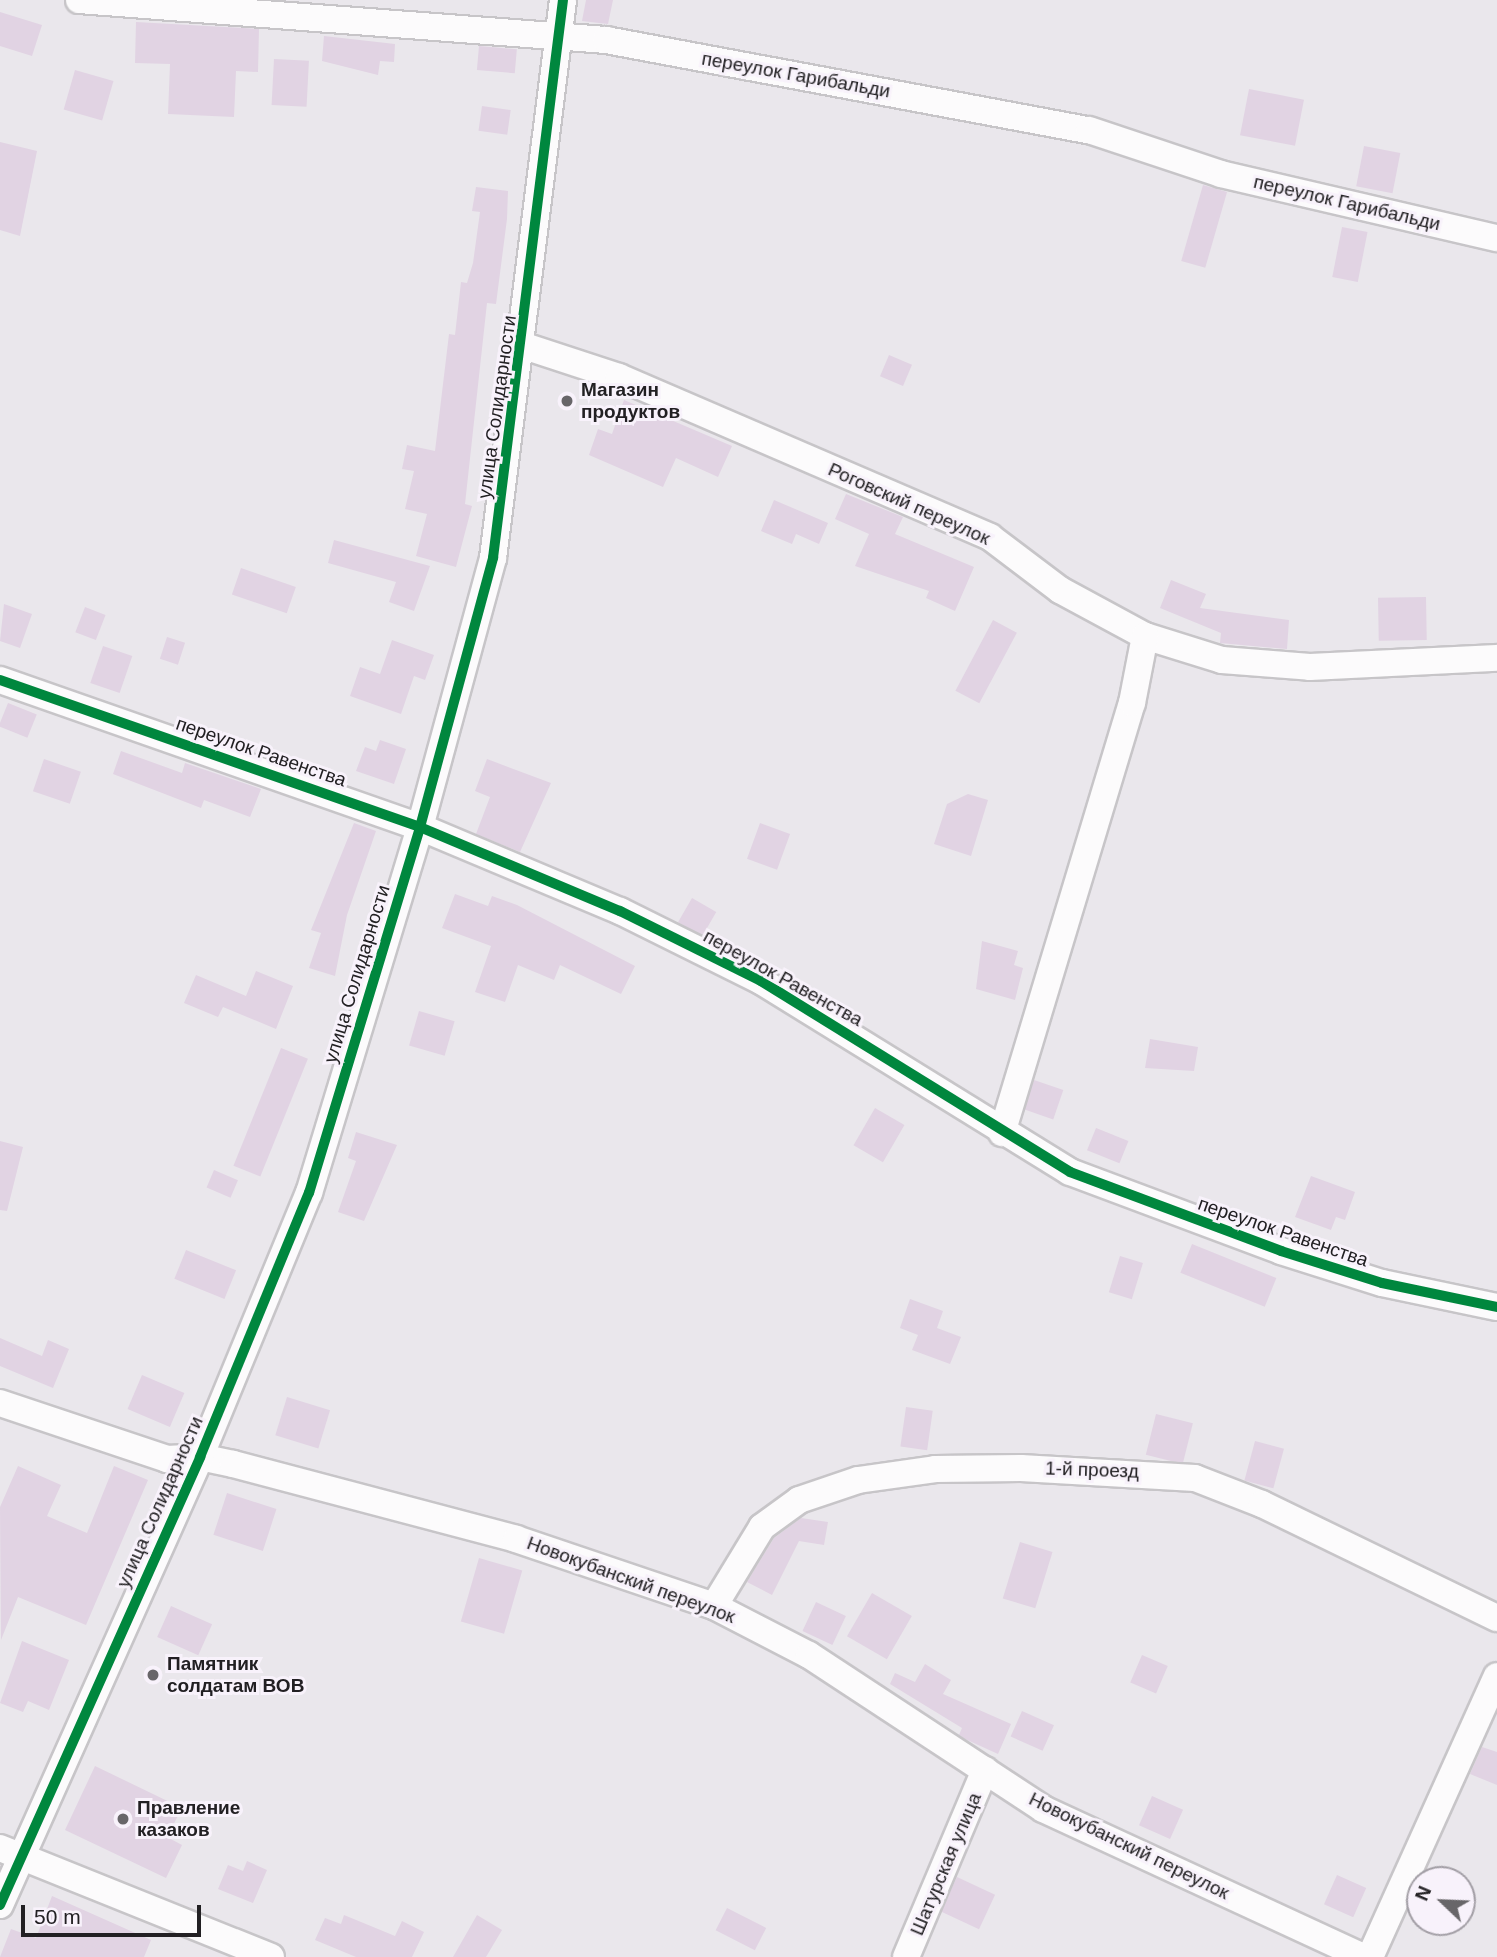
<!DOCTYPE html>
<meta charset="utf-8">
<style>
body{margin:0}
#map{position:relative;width:1497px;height:1957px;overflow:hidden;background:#eae7ec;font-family:Arial,sans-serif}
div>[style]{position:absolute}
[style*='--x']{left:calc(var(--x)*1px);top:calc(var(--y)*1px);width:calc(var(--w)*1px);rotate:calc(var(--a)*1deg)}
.building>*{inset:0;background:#e1d3e3;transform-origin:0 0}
.roads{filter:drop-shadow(2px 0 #c7c5c8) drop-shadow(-2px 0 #c7c5c8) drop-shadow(0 2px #c7c5c8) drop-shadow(0 -2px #c7c5c8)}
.minor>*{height:26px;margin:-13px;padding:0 13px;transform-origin:13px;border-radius:13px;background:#fcfbfc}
.cycleway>*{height:10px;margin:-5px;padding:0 5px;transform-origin:5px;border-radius:5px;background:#00873e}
.dots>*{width:19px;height:19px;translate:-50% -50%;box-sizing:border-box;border:4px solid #f8f2fb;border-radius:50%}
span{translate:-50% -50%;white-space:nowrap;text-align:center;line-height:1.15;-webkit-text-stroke:6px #f8f2fb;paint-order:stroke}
.street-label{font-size:19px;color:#222023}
.poi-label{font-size:19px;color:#222023;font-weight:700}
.left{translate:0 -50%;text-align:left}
.north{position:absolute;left:1406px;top:1866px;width:70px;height:70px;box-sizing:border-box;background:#f8f2fb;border:2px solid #a29ea5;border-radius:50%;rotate:293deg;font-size:19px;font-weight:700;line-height:28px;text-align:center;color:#222023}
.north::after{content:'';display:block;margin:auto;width:24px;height:32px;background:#686669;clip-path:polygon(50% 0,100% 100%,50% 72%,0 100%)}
.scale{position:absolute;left:21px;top:1905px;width:180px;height:32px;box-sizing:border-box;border:4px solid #222023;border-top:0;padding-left:9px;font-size:21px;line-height:24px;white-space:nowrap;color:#222023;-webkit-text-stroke:5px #f8f2fb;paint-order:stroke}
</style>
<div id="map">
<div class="building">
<div style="clip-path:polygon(586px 0,613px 0,608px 24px,582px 21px)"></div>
<div style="clip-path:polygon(0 12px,42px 25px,32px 56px,0 46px)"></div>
<div style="clip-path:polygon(136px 22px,259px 29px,258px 72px,236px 71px,234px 117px,168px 114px,170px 64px,135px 63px)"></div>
<div style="clip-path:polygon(324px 36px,395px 44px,394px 62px,380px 61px,378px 75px,322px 61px)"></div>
<div style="left:479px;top:46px;width:38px;height:24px;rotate:5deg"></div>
<div style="left:274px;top:59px;width:35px;height:46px;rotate:3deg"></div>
<div style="left:75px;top:70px;width:40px;height:41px;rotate:16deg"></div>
<div style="left:1249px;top:89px;width:56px;height:47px;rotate:11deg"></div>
<div style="left:482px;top:106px;width:29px;height:25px;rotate:8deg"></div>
<div style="clip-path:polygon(0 142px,37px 151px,20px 236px,0 230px)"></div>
<div style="left:1364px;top:146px;width:37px;height:41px;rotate:11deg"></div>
<div style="left:1203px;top:185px;width:25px;height:79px;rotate:16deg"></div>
<div style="clip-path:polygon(476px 187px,508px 191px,507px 219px,496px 304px,487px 303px,465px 504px,472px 506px,456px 567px,416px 556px,427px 514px,405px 509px,414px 471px,402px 469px,407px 445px,435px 451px,449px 334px,455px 335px,461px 282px,467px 283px,473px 263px,480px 212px,472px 211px)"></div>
<div style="left:1342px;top:227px;width:26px;height:51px;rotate:11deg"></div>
<div style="left:889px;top:355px;width:25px;height:23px;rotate:23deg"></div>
<div style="clip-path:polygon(624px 400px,732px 446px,718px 477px,676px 458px,663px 487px,589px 455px,598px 429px,612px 434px)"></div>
<div style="clip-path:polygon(846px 494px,903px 517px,895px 534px,974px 567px,955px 611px,926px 598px,929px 591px,855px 566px,869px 534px,835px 519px)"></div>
<div style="clip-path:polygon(774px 500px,828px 523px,819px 544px,796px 534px,792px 544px,761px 531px)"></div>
<div style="clip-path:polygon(334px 540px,430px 566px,414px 611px,389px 602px,396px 582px,328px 563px)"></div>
<div style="left:241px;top:568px;width:58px;height:28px;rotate:19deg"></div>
<div style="clip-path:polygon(1171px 580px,1206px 594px,1200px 608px,1289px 620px,1287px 649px,1220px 643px,1221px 633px,1160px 608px)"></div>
<div style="left:1426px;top:597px;width:43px;height:48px;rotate:89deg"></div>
<div style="clip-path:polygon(4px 604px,32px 614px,20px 648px,0 641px)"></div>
<div style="left:85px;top:607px;width:22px;height:27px;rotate:21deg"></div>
<div style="left:993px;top:620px;width:27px;height:80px;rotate:28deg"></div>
<div style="left:167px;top:637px;width:19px;height:23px;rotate:18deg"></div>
<div style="clip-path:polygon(392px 640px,434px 655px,425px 680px,414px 676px,401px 714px,350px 696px,360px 667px,380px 674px)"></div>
<div style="left:103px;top:646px;width:31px;height:39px;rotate:19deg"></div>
<div style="left:8px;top:703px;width:31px;height:25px;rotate:22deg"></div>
<div style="clip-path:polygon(380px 740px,406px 749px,394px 784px,356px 771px,365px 747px,376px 751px)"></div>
<div style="clip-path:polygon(121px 751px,182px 773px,185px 763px,261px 789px,250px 817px,204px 800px,201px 808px,113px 774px)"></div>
<div style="left:44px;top:759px;width:39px;height:34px;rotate:19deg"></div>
<div style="clip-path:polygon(487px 759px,551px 783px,520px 852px,476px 834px,490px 797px,475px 791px)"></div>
<div style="clip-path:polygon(968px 794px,988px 800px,971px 856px,934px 844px,947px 804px)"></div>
<div style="clip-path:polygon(354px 823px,376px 831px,347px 915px,335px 976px,309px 968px,321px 933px,311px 930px)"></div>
<div style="left:760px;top:823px;width:32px;height:38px;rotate:20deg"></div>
<div style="clip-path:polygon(455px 894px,488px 906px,492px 896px,517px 905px,635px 966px,621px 994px,560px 965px,554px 980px,518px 965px,505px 1002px,475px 992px,491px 946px,442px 928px)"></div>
<div style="left:692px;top:898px;width:28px;height:28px;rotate:30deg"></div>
<div style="clip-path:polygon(982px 941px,1018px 951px,1014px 965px,1023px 968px,1015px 1000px,976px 989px)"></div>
<div style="clip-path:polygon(256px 971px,293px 986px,276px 1029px,223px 1007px,218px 1017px,184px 1003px,196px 975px,246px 996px)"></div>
<div style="left:419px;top:1011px;width:37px;height:36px;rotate:16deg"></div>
<div style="clip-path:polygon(1150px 1039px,1198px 1047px,1194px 1071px,1145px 1068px)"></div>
<div style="left:281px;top:1048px;width:29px;height:127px;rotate:22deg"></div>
<div style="left:1034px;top:1080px;width:31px;height:31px;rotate:19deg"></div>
<div style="left:875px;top:1108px;width:34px;height:43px;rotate:30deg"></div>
<div style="left:1096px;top:1128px;width:35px;height:24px;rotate:22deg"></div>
<div style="clip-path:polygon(356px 1132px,397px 1145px,364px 1221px,338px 1212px,356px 1161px,348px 1158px)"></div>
<div style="clip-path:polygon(0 1141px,23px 1147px,7px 1211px,0 1210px)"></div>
<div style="left:214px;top:1170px;width:26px;height:19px;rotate:23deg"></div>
<div style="clip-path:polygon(1311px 1176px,1355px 1192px,1345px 1220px,1336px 1217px,1331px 1230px,1295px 1217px)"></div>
<div style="left:1192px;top:1244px;width:91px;height:31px;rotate:22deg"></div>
<div style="left:186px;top:1250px;width:54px;height:31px;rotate:22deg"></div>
<div style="left:1120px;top:1256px;width:24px;height:38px;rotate:17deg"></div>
<div style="clip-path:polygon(910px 1299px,943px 1311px,937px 1328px,961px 1337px,950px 1364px,912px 1350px,918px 1335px,900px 1328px)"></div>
<div style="clip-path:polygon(0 1338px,42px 1356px,48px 1340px,69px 1349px,53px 1388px,0 1366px)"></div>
<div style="left:142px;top:1375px;width:46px;height:37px;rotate:23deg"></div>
<div style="left:287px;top:1397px;width:45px;height:40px;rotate:17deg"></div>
<div style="left:906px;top:1407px;width:27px;height:40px;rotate:8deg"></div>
<div style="left:1156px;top:1414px;width:38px;height:42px;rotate:14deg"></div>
<div style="left:1255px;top:1441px;width:30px;height:41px;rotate:15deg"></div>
<div style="clip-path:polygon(18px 1466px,61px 1485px,47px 1516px,87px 1533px,114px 1466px,148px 1480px,86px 1625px,18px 1597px,1px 1640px,0 1507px)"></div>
<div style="left:227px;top:1493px;width:52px;height:44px;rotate:18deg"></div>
<div style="clip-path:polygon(801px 1518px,828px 1522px,824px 1545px,799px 1541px,772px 1595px,747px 1582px,774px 1538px)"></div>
<div style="left:1020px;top:1542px;width:34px;height:59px;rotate:17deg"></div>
<div style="left:479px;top:1558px;width:45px;height:66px;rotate:16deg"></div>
<div style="left:872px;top:1593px;width:46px;height:50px;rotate:30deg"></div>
<div style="left:816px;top:1602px;width:33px;height:32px;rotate:25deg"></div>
<div style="left:171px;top:1606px;width:45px;height:34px;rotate:24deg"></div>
<div style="clip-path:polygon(22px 1641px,69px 1660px,49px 1710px,28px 1701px,23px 1712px,0 1703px)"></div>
<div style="left:1142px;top:1655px;width:28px;height:30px;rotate:23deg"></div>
<div style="clip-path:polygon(925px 1664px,951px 1680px,943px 1694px,1011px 1724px,998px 1754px,965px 1739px,959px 1735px,962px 1728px,890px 1684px,895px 1673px,915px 1682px)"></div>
<div style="left:1022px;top:1711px;width:35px;height:28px;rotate:24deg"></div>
<div style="clip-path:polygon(1482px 1747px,1497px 1752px,1497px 1785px,1470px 1774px)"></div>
<div style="clip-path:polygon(95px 1766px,182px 1808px,167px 1837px,182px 1845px,166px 1878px,65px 1830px)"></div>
<div style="left:1152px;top:1796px;width:34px;height:32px;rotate:24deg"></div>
<div style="clip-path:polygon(247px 1861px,267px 1870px,253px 1903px,218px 1889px,228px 1865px,243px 1871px)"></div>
<div style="left:1337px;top:1875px;width:32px;height:32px;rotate:24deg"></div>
<div style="left:957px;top:1877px;width:42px;height:38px;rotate:25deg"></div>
<div style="clip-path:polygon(52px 1896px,151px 1940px,144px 1957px,0 1957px,11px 1929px,36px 1938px)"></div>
<div style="left:727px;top:1908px;width:44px;height:25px;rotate:27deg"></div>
<div style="clip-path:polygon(344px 1915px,395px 1936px,402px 1921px,424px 1932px,412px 1957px,356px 1957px,315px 1940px,325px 1918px,341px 1924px)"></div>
<div style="clip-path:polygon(477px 1915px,502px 1930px,486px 1957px,453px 1957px)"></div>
</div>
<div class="roads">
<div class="minor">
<div style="--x:79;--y:0;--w:529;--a:4.34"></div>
<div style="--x:606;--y:40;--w:491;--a:10.6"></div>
<div style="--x:1089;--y:130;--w:139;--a:18.4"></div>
<div style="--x:1221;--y:174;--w:283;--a:13.1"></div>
<div style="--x:524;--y:346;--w:100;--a:18.1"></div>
<div style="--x:619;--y:377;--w:404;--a:23.3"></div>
<div style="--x:990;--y:537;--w:88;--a:37.1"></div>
<div style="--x:1060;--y:590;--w:97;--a:28.4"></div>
<div style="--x:1145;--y:636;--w:81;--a:17.3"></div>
<div style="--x:1222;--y:660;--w:88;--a:4.5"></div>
<div style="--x:1310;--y:667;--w:187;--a:-2.8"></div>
<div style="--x:0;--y:680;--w:445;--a:19.3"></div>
<div style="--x:420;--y:827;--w:217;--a:22.8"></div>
<div style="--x:620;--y:911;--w:157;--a:26.4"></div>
<div style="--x:761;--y:981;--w:363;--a:31.7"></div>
<div style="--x:1070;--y:1172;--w:225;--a:20.5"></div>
<div style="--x:1281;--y:1251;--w:106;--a:17.6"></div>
<div style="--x:1382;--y:1283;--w:117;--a:11.8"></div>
<div style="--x:1002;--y:1133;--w:449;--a:-73.2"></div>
<div style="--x:1132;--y:703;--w:68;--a:-79"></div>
<div style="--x:0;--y:1403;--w:176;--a:18.5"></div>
<div style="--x:167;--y:1459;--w:33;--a:-3"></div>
<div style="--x:200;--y:1457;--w:34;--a:12"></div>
<div style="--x:233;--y:1464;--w:293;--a:14.8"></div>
<div style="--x:516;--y:1539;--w:209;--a:18.7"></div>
<div style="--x:714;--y:1606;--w:107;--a:27.3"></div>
<div style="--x:809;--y:1655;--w:280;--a:33.3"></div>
<div style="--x:1043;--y:1809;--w:353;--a:24.8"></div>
<div style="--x:714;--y:1606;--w:92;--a:-58.7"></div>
<div style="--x:762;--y:1527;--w:46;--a:-36.1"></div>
<div style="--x:799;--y:1500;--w:62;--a:-18.7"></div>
<div style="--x:858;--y:1480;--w:78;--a:-8.1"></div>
<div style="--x:935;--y:1469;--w:86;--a:-0.7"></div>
<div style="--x:1021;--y:1468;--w:174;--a:3.3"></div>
<div style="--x:1195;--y:1478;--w:72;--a:21.2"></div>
<div style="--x:1262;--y:1504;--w:261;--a:25.9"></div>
<div style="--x:0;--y:1848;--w:292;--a:21.9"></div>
<div style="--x:0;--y:1905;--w:491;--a:-65.9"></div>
<div style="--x:200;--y:1457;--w:286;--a:-67.6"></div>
<div style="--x:309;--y:1193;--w:382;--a:-73.1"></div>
<div style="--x:420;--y:827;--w:279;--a:-74.8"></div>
<div style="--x:493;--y:558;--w:562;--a:-82.85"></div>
<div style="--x:906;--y:1957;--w:203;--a:-67.1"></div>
<div style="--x:1370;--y:1957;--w:308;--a:-65.7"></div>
</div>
</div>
<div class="cycleway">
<div style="--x:0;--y:680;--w:445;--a:19.3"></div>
<div style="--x:420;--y:827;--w:217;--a:22.8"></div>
<div style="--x:620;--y:911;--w:157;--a:26.4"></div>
<div style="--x:761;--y:981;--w:363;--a:31.7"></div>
<div style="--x:1070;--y:1172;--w:225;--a:20.5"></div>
<div style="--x:1281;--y:1251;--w:106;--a:17.6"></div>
<div style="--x:1382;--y:1283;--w:117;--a:11.8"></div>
<div style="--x:0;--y:1905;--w:491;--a:-65.9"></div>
<div style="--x:200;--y:1457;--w:286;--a:-67.6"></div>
<div style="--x:309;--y:1193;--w:382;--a:-73.1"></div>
<div style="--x:420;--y:827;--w:279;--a:-74.8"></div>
<div style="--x:493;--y:558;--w:562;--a:-82.85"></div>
</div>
<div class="dots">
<div style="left:567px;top:401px;background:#686669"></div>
<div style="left:153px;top:1675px;background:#686669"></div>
<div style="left:123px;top:1819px;background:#686669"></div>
</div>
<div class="street-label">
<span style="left:796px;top:75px;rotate:10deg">переулок Гарибальди</span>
<span style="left:1347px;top:203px;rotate:13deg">переулок Гарибальди</span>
<span style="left:497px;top:407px;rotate:-82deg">улица Солидарности</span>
<span style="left:909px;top:504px;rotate:24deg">Роговский переулок</span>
<span style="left:261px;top:752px;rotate:19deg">переулок Равенства</span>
<span style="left:357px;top:974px;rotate:-73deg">улица Солидарности</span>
<span style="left:783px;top:978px;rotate:29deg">переулок Равенства</span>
<span style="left:1283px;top:1232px;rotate:19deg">переулок Равенства</span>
<span style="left:1092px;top:1470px;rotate:2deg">1-й проезд</span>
<span style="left:160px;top:1502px;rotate:-66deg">улица Солидарности</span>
<span style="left:631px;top:1580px;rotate:20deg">Новокубанский переулок</span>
<span style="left:1129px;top:1846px;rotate:26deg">Новокубанский переулок</span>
<span style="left:946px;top:1864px;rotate:-67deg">Шатурская улица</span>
</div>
<div class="poi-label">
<span class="left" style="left:581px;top:401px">Магазин<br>продуктов</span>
<span class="left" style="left:167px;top:1675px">Памятник<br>солдатам ВОВ</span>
<span class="left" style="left:137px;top:1819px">Правление<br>казаков</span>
</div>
<div class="north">N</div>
<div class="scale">50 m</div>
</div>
